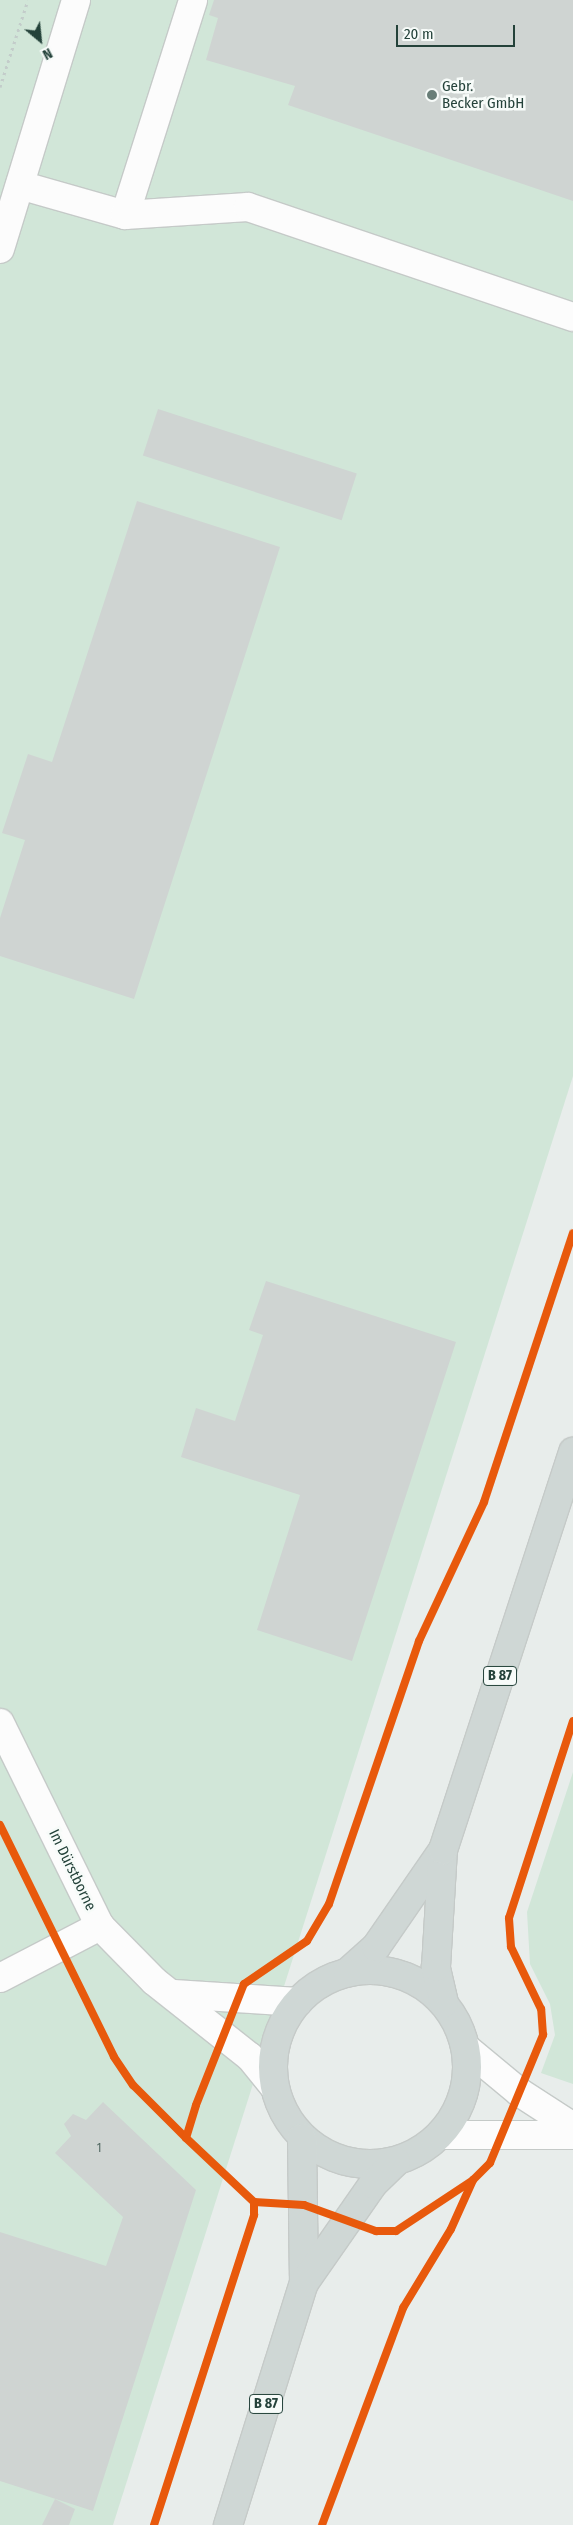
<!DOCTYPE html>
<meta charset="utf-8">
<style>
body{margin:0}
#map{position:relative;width:573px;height:2525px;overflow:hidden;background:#e8edeb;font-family:"Fira Sans Condensed",sans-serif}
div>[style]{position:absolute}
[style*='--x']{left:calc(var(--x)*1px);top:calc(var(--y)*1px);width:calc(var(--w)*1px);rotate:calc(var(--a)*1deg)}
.green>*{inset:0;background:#d1e6d8}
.building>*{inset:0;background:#cfd4d2;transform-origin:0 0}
.path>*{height:3px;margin-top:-1.5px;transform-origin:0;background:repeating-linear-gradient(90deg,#c3ccca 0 2.5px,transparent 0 6.5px)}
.roads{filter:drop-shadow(1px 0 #c5cac8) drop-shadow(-1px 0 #c5cac8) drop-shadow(0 1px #c5cac8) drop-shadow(0 -1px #c5cac8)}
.minor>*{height:28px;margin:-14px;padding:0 14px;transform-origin:14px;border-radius:14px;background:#fcfcfc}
.major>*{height:28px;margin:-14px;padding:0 14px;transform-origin:14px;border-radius:14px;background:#cfd7d5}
.major>.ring{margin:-14px;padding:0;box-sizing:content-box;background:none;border:28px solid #cfd7d5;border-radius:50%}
.cycleway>*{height:8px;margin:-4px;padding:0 4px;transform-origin:4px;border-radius:4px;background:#e8590c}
.dots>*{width:14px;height:14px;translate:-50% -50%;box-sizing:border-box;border:2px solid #f7fbf9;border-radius:50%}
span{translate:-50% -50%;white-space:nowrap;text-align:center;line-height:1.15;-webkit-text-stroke:5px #f7fbf9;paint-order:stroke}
.number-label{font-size:12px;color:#506761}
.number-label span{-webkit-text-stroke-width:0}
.shield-label span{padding:1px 4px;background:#f7fbf9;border:1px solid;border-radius:4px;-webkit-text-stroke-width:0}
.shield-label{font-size:14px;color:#24423a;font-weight:700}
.poi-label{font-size:15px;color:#24423a}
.left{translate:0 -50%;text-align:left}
.street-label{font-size:15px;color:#24423a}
.north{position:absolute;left:15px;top:15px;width:50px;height:50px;-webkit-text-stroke:4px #f7fbf9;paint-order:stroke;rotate:152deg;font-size:14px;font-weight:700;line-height:20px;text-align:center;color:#24423a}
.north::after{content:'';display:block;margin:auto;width:18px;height:22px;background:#24423a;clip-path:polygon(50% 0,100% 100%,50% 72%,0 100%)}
.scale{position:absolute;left:396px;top:25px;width:119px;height:22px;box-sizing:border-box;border:2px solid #24423a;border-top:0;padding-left:6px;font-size:15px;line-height:18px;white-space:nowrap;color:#24423a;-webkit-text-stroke:4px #f7fbf9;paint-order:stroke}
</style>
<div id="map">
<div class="green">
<div style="clip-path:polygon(0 0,573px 0,573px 1076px,113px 2525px,0 2525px)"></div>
<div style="clip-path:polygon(573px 1772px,573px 2084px,541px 2073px,555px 2035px,550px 2004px,530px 1964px,527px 1912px)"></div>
</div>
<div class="building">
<div style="clip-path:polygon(214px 0,573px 0,573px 201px,288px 105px,295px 86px,206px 60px,218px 18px,209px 15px)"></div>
<div style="left:158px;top:409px;width:209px;height:49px;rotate:18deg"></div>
<div style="clip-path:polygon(137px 501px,280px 547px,134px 999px,0 956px,0 918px,25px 840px,2px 833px,28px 754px,52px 762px)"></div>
<div style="clip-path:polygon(266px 1281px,456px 1342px,352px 1661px,257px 1630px,300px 1495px,181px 1457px,196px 1408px,235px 1421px,263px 1335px,249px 1330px)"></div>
<div style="clip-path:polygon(103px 2102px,196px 2190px,93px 2511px,0 2481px,0 2232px,106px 2266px,123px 2217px,55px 2153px,71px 2136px,64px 2124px,73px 2114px,86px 2120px)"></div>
<div style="clip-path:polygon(55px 2499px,75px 2509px,69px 2525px,42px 2525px)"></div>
</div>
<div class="path">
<div style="--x:0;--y:87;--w:91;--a:-72.2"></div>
<div style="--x:0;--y:1825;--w:102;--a:64.4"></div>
<div style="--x:73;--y:1979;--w:122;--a:60.5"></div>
<div style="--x:133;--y:2085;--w:75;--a:45"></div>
</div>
<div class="roads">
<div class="minor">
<div style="--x:20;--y:185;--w:109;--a:15.9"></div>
<div style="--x:125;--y:215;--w:225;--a:-72.4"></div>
<div style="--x:125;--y:215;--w:123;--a:-3.7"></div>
<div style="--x:248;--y:207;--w:343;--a:18.7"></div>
<div style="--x:0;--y:249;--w:260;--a:-73"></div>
<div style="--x:0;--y:1723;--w:226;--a:63.8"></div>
<div style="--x:100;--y:1926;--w:77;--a:45.5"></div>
<div style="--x:154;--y:1981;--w:122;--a:38.4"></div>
<div style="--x:250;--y:2057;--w:38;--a:51"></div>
<div style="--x:0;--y:1978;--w:113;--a:-27.5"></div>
<div style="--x:174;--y:1994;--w:124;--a:3.7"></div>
<div style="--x:466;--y:2048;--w:69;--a:39.7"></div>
<div style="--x:519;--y:2092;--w:64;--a:32.9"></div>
<div style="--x:440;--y:2135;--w:133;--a:0"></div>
</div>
<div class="major">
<div class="ring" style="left:273px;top:1970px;width:166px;height:166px"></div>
<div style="--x:348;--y:1972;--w:38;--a:-42"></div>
<div style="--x:376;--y:1947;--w:118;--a:-55.4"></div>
<div style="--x:444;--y:2003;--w:37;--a:-103"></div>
<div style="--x:436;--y:1967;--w:117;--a:-86.6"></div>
<div style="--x:443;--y:1850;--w:419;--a:-71.9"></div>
<div style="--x:302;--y:2138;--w:145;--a:89.2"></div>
<div style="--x:228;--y:2525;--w:254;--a:-72.6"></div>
<div style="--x:304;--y:2283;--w:121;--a:-55.1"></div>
<div style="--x:373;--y:2184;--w:32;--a:-44"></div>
</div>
</div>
<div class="cycleway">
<div style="--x:0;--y:1825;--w:258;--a:63.8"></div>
<div style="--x:114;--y:2057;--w:34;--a:56"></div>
<div style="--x:133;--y:2085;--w:75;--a:45"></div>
<div style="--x:254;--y:2202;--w:50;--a:3.4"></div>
<div style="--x:304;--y:2205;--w:77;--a:19.9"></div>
<div style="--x:376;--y:2231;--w:20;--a:0"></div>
<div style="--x:396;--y:2231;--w:92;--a:-33.5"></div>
<div style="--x:154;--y:2525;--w:326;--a:-72.1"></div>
<div style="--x:254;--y:2215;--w:13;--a:-90"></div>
<div style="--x:254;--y:2202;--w:93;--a:-136.7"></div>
<div style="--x:186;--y:2138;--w:34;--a:-73"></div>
<div style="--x:196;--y:2105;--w:130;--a:-68.4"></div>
<div style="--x:244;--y:1984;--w:76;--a:-34.3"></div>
<div style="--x:307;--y:1941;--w:43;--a:-59.3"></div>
<div style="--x:329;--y:1904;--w:278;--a:-71.1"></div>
<div style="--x:419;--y:1641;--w:153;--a:-64.9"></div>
<div style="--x:484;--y:1502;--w:283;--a:-71.7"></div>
<div style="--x:322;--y:2525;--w:232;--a:-69.5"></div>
<div style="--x:403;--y:2308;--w:92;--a:-58.7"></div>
<div style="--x:451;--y:2229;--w:54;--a:-65.8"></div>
<div style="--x:473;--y:2180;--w:24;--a:-45"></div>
<div style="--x:490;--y:2163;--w:139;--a:-67.5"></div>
<div style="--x:543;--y:2035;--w:26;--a:-94"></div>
<div style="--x:541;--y:2009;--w:69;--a:-115.8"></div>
<div style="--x:511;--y:1947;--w:29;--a:-94"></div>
<div style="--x:509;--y:1918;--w:207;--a:-72"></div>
</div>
<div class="dots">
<div style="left:432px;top:95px;background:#697e78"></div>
</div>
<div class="number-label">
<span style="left:99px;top:2149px">1</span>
</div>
<div class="shield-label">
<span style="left:500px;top:1676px">B 87</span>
<span style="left:266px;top:2404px">B 87</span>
</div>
<div class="poi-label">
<span class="left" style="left:442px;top:95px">Gebr.<br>Becker GmbH</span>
</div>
<div class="street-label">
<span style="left:72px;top:1870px;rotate:64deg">Im Dürstborne</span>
</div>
<div class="north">N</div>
<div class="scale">20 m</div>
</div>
